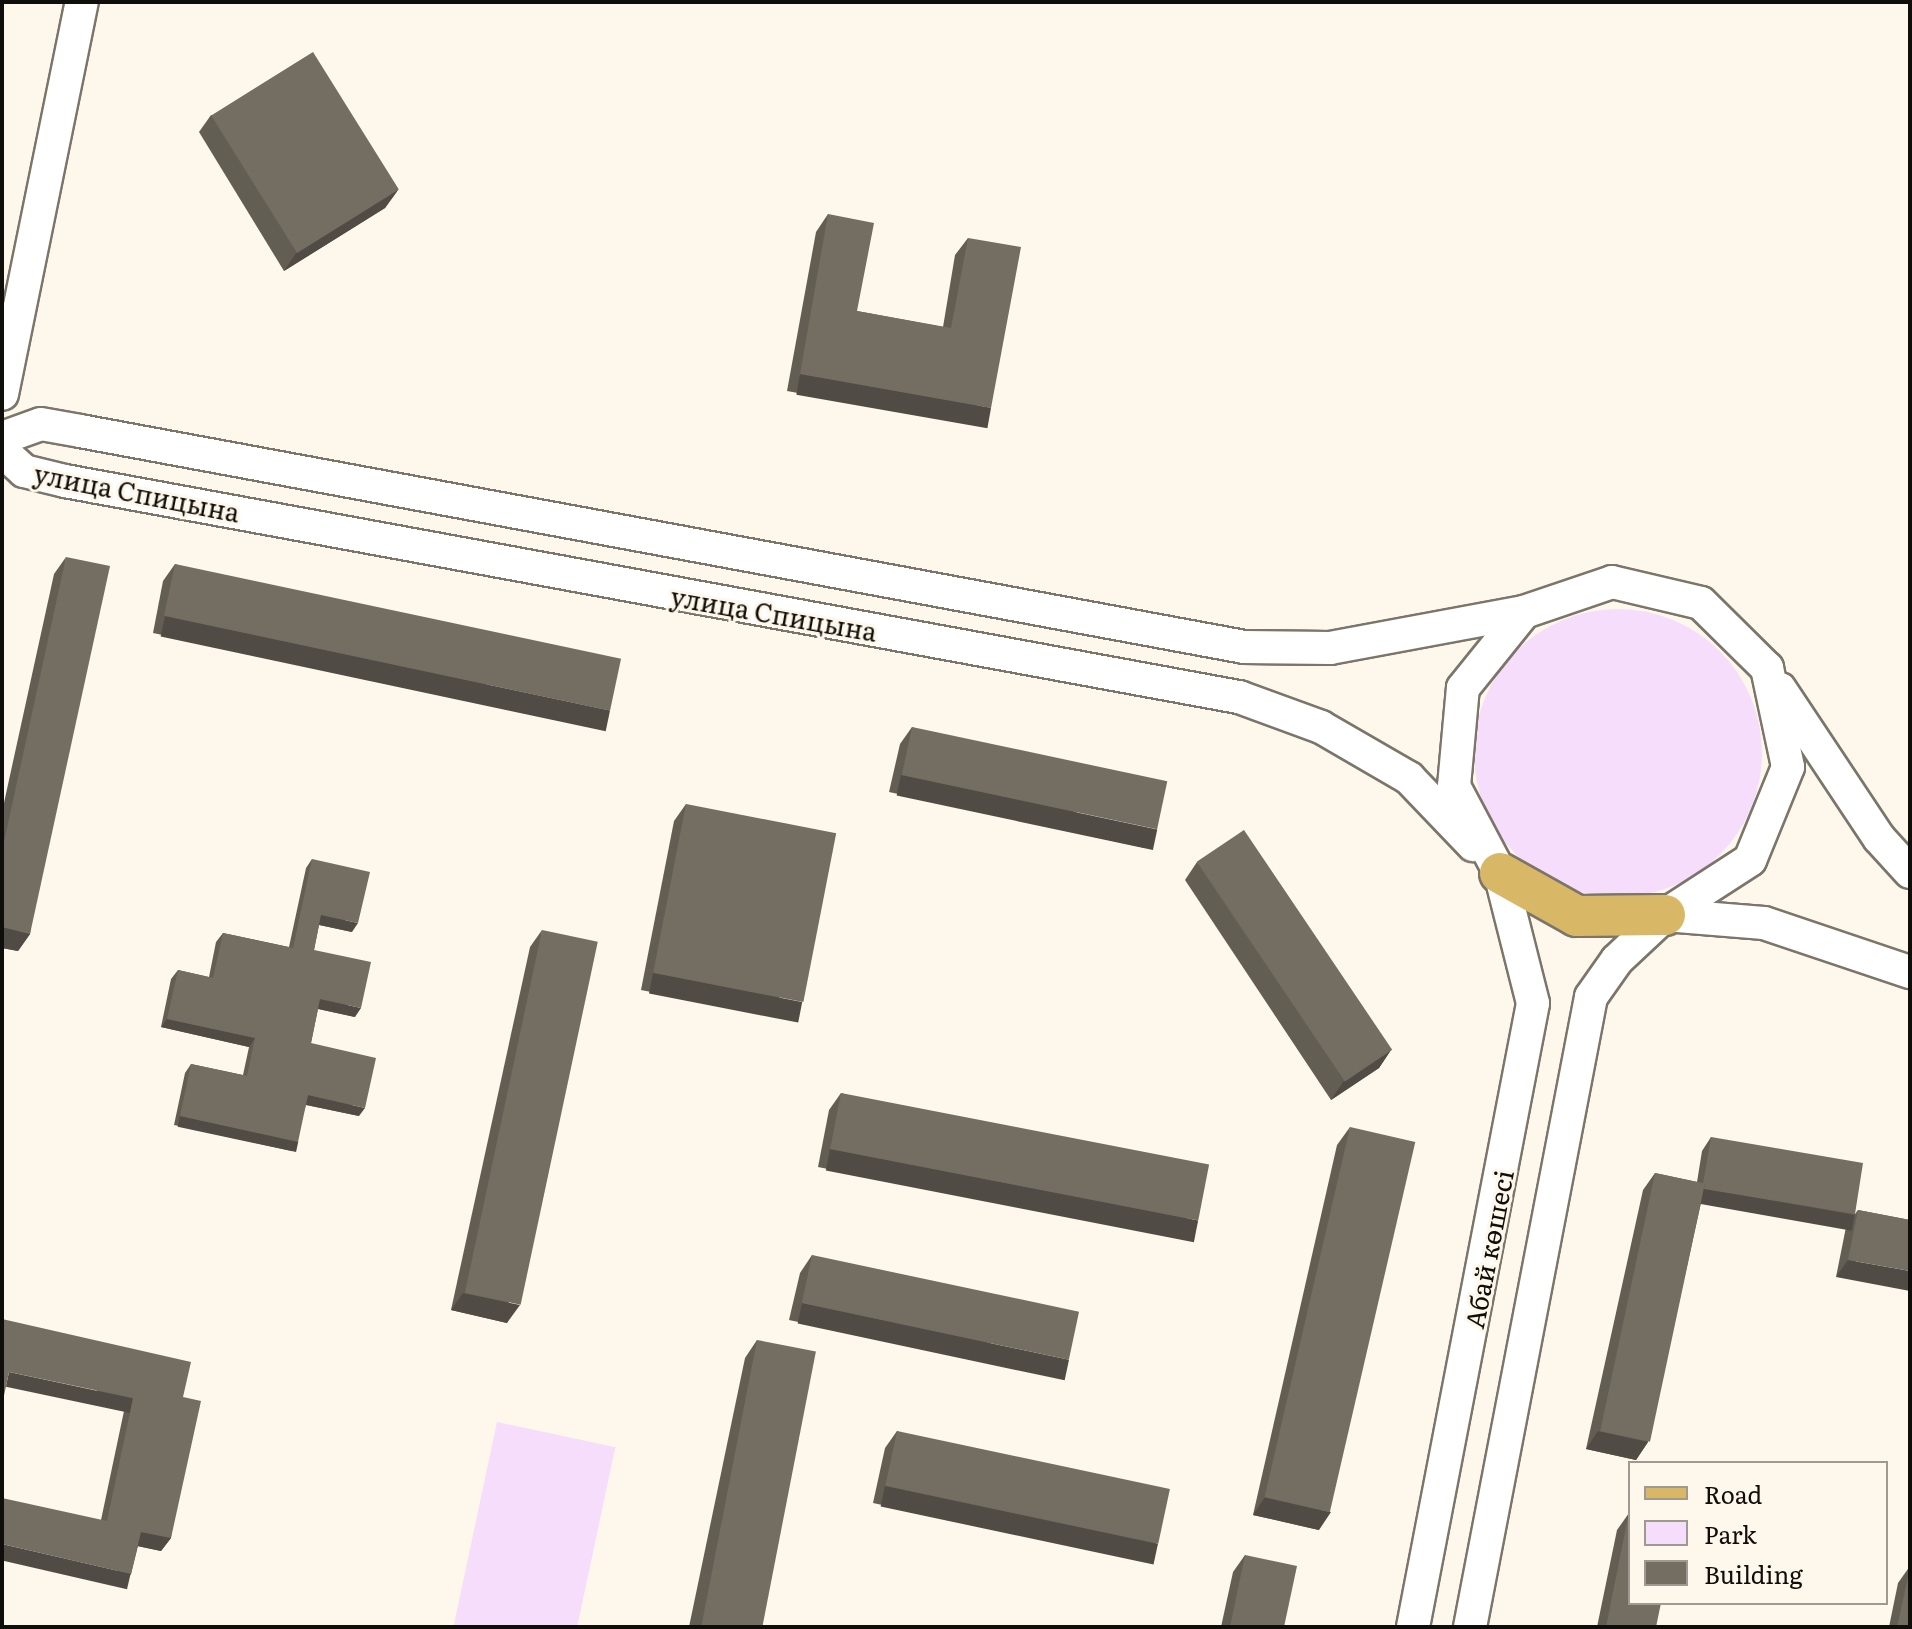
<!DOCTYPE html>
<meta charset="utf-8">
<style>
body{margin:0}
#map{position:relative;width:1912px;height:1629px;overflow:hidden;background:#fef7eb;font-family:Literata,serif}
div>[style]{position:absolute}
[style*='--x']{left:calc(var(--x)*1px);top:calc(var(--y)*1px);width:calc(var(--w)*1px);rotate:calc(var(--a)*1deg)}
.green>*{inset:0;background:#f5ddfb;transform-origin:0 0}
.round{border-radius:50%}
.roads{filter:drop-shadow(2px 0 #7b756a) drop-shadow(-2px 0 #7b756a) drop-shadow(0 2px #7b756a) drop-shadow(0 -2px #7b756a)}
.minor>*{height:32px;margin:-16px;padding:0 16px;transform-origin:16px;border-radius:16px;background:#fff}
.major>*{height:40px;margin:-20px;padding:0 20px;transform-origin:20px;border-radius:20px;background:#d8b866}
.wall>*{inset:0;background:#635e54}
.shaded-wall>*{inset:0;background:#504c45;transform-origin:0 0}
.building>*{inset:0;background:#736d62;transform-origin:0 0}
span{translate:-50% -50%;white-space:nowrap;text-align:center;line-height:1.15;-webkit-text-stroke:6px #fef7eb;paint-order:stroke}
.street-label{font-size:26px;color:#100e0a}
.frame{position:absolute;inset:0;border:4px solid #100e0a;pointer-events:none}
.legend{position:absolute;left:1628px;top:1461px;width:260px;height:144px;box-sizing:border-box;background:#fef7eb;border:2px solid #9f9a91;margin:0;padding:10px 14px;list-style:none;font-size:24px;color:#100e0a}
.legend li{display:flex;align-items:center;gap:16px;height:40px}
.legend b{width:40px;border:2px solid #9f9a91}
</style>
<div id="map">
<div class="green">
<div class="round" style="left:1474px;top:609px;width:288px;height:288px"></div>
<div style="left:497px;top:1422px;width:121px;height:210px;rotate:12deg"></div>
</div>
<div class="roads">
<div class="minor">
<div style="--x:2;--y:394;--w:400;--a:-78.5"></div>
<div style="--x:2;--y:438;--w:41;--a:-19.7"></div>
<div style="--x:41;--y:424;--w:40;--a:10"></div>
<div style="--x:80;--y:431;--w:1184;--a:10.51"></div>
<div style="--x:1244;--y:647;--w:86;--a:0.7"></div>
<div style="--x:1330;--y:648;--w:197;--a:-10.5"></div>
<div style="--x:2;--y:451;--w:30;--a:42"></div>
<div style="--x:24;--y:471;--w:42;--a:13.7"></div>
<div style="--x:65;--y:481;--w:1194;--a:10.43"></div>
<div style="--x:1239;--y:697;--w:87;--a:20.1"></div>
<div style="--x:1321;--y:727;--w:102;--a:30.1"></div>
<div style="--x:1409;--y:778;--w:93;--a:46.3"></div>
<div style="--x:1780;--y:689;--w:179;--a:56.4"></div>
<div style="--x:1879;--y:838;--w:46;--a:47.6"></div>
<div style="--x:1665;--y:915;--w:99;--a:4.6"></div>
<div style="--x:1764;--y:923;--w:154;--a:18.6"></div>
<div style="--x:1413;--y:1627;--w:635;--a:-79.11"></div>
<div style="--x:1533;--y:1003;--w:134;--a:-104.2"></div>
<div style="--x:1500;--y:873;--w:98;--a:-117.9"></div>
<div style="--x:1454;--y:786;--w:98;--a:-84.8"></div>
<div style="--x:1463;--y:688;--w:97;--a:-51.2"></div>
<div style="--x:1524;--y:612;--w:93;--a:-18.8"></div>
<div style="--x:1612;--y:582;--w:91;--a:13.3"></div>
<div style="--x:1701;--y:603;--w:93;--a:44.6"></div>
<div style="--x:1767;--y:668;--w:101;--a:78"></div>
<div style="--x:1788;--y:767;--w:100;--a:112.2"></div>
<div style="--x:1750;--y:860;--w:101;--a:147.1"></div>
<div style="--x:1665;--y:915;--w:66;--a:136.8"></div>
<div style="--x:1617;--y:960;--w:45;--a:125.1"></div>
<div style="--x:1591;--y:997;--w:642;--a:100.87"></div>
</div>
<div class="major">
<div style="--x:1500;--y:873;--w:88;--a:29.2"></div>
<div style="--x:1577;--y:916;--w:88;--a:-0.7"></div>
</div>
</div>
<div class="wall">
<div style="clip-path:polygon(211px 115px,398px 190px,385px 208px,284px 271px,199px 132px)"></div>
<div style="clip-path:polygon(828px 214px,857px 311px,943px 327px,955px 255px,968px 238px,979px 426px,787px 391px,816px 232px)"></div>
<div style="clip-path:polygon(66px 557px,30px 934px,18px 951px,2px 948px,2px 812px,54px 574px)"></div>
<div style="clip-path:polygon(175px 564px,597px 727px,153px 633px,163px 581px)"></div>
<div style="clip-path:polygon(912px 727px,1145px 848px,889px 792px,900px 744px)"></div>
<div style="clip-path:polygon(686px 804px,790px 1019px,641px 990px,674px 821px)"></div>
<div style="clip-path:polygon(312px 859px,352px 932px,319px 925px,314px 950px,355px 1017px,318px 1009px,311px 1043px,359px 1116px,306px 1105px,292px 1151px,174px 1125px,185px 1073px,191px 1064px,243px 1075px,249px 1047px,161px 1027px,171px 979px,178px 970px,209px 977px,216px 942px,223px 933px,289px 947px,306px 868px)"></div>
<div style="clip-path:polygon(1197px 862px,1391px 1050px,1379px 1068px,1331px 1100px,1185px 880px)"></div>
<div style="clip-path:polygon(542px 930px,507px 1323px,451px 1310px,530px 947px)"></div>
<div style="clip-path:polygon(841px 1093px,1198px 1222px,1186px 1240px,818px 1167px,829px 1110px)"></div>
<div style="clip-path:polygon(1350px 1127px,1319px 1530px,1253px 1515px,1337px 1145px)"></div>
<div style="clip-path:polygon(1711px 1137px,1855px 1214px,1858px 1210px,1910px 1220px,1836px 1277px,1846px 1227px,1701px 1203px,1648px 1442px,1636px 1460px,1586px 1449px,1643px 1190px,1655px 1173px,1697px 1182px,1702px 1151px)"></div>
<div style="clip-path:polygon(812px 1255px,1056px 1376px,789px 1320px,800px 1273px)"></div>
<div style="clip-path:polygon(2px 1319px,183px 1397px,171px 1538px,161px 1551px,138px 1546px,131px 1574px,122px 1587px,101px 1520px,124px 1411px)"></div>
<div style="clip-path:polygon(757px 1340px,759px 1627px,689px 1627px,745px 1358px)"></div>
<div style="clip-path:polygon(897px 1431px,1158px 1544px,1146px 1562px,873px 1503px,885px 1448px)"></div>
<div style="clip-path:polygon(1629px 1513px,1656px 1627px,1597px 1627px,1617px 1530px)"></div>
<div style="clip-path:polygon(1245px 1555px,1284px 1627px,1221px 1627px,1233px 1572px)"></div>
<div style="clip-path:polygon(1910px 1566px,1910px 1627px,1889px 1627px,1898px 1583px)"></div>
</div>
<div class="shaded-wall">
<div style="clip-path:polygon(398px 190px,385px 208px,284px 271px,296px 253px)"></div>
<div style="left:800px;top:374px;width:194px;height:21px;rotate:10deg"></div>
<div style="left:165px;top:616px;width:455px;height:21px;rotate:12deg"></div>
<div style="left:901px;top:775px;width:262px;height:21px;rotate:12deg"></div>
<div style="clip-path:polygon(321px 915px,358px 923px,352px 932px,315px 924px)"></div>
<div style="clip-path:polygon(2px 927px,30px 934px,18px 951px,2px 948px)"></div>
<div style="left:653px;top:973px;width:152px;height:21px;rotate:11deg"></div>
<div style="clip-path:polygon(320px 999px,361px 1008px,355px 1017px,314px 1008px)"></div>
<div style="clip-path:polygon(167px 1019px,255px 1038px,249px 1047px,161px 1027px)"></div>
<div style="clip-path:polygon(1391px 1050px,1379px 1068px,1331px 1100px,1343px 1082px)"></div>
<div style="clip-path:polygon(308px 1095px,365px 1108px,359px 1116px,302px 1104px)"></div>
<div style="left:180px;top:1116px;width:121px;height:11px;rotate:12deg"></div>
<div style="left:830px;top:1149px;width:375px;height:22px;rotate:11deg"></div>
<div style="left:1702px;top:1188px;width:155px;height:16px;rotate:10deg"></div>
<div style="clip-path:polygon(1848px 1260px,1910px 1271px,1910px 1291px,1836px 1277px)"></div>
<div style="clip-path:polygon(463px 1293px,520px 1305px,507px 1323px,451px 1310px)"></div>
<div style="left:802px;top:1303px;width:273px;height:21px;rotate:12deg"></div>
<div style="left:9px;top:1372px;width:127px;height:15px;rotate:12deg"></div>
<div style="clip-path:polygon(1598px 1431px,1648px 1442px,1636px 1460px,1586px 1449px)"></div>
<div style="left:885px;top:1486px;width:279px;height:21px;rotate:12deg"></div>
<div style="clip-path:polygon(1265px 1497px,1331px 1512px,1319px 1530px,1253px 1515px)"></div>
<div style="clip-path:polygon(141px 1532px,171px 1538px,161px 1551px,132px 1545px)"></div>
<div style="left:2px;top:1544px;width:132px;height:16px;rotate:13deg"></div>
</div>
<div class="building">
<div style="left:313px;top:52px;width:162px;height:120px;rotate:58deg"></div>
<div style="clip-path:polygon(828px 214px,874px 223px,857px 311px,951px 328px,968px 238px,1021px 247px,991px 408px,800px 374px)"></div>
<div style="clip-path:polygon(66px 557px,110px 566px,30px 934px,2px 927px,2px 851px)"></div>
<div style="left:175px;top:564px;width:456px;height:53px;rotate:12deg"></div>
<div style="left:912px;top:727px;width:261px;height:49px;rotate:12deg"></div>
<div style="left:686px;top:804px;width:153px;height:172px;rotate:11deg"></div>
<div style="left:1244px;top:830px;width:265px;height:57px;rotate:56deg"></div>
<div style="clip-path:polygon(312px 859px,370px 872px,358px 923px,321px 915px,314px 950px,371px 962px,361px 1008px,320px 999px,311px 1043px,376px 1058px,365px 1108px,308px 1095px,298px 1142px,180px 1116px,191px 1064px,247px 1076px,255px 1038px,167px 1019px,178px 970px,213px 978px,223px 933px,293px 948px)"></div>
<div style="left:542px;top:930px;width:57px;height:371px;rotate:12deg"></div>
<div style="left:841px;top:1093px;width:375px;height:57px;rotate:11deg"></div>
<div style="left:1350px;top:1127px;width:67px;height:380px;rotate:13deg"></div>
<div style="clip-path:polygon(1711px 1137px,1863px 1163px,1855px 1214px,1704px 1189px,1705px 1184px,1703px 1184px)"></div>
<div style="left:1655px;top:1173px;width:51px;height:264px;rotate:12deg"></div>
<div style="clip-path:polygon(1858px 1210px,1910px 1220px,1910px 1271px,1848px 1260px)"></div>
<div style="left:812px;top:1255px;width:273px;height:49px;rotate:12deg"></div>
<div style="clip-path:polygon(2px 1319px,191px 1362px,183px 1397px,201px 1401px,171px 1538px,141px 1532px,131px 1574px,2px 1544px,2px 1498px,107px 1521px,133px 1398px,9px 1372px,2px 1405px)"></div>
<div style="left:757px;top:1340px;width:60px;height:293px;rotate:11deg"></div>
<div style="left:897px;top:1431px;width:279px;height:56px;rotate:12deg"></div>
<div style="clip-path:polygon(1629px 1512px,1630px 1513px,1630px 1603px,1661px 1603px,1656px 1627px,1606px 1627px)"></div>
<div style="clip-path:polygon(1245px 1555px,1297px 1566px,1284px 1627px,1230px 1627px)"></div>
<div style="clip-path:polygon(1910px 1568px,1910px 1627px,1897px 1627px)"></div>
</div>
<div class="street-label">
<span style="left:137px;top:492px;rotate:11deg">улица Спицына</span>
<span style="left:774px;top:613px;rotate:10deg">улица Спицына</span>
<span style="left:1488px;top:1249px;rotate:-79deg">Абай көшесі</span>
</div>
<div class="frame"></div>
<ul class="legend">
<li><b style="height:10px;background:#d8b866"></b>Road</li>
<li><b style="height:22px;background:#f5ddfb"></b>Park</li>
<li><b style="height:22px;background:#736d62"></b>Building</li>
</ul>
</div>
